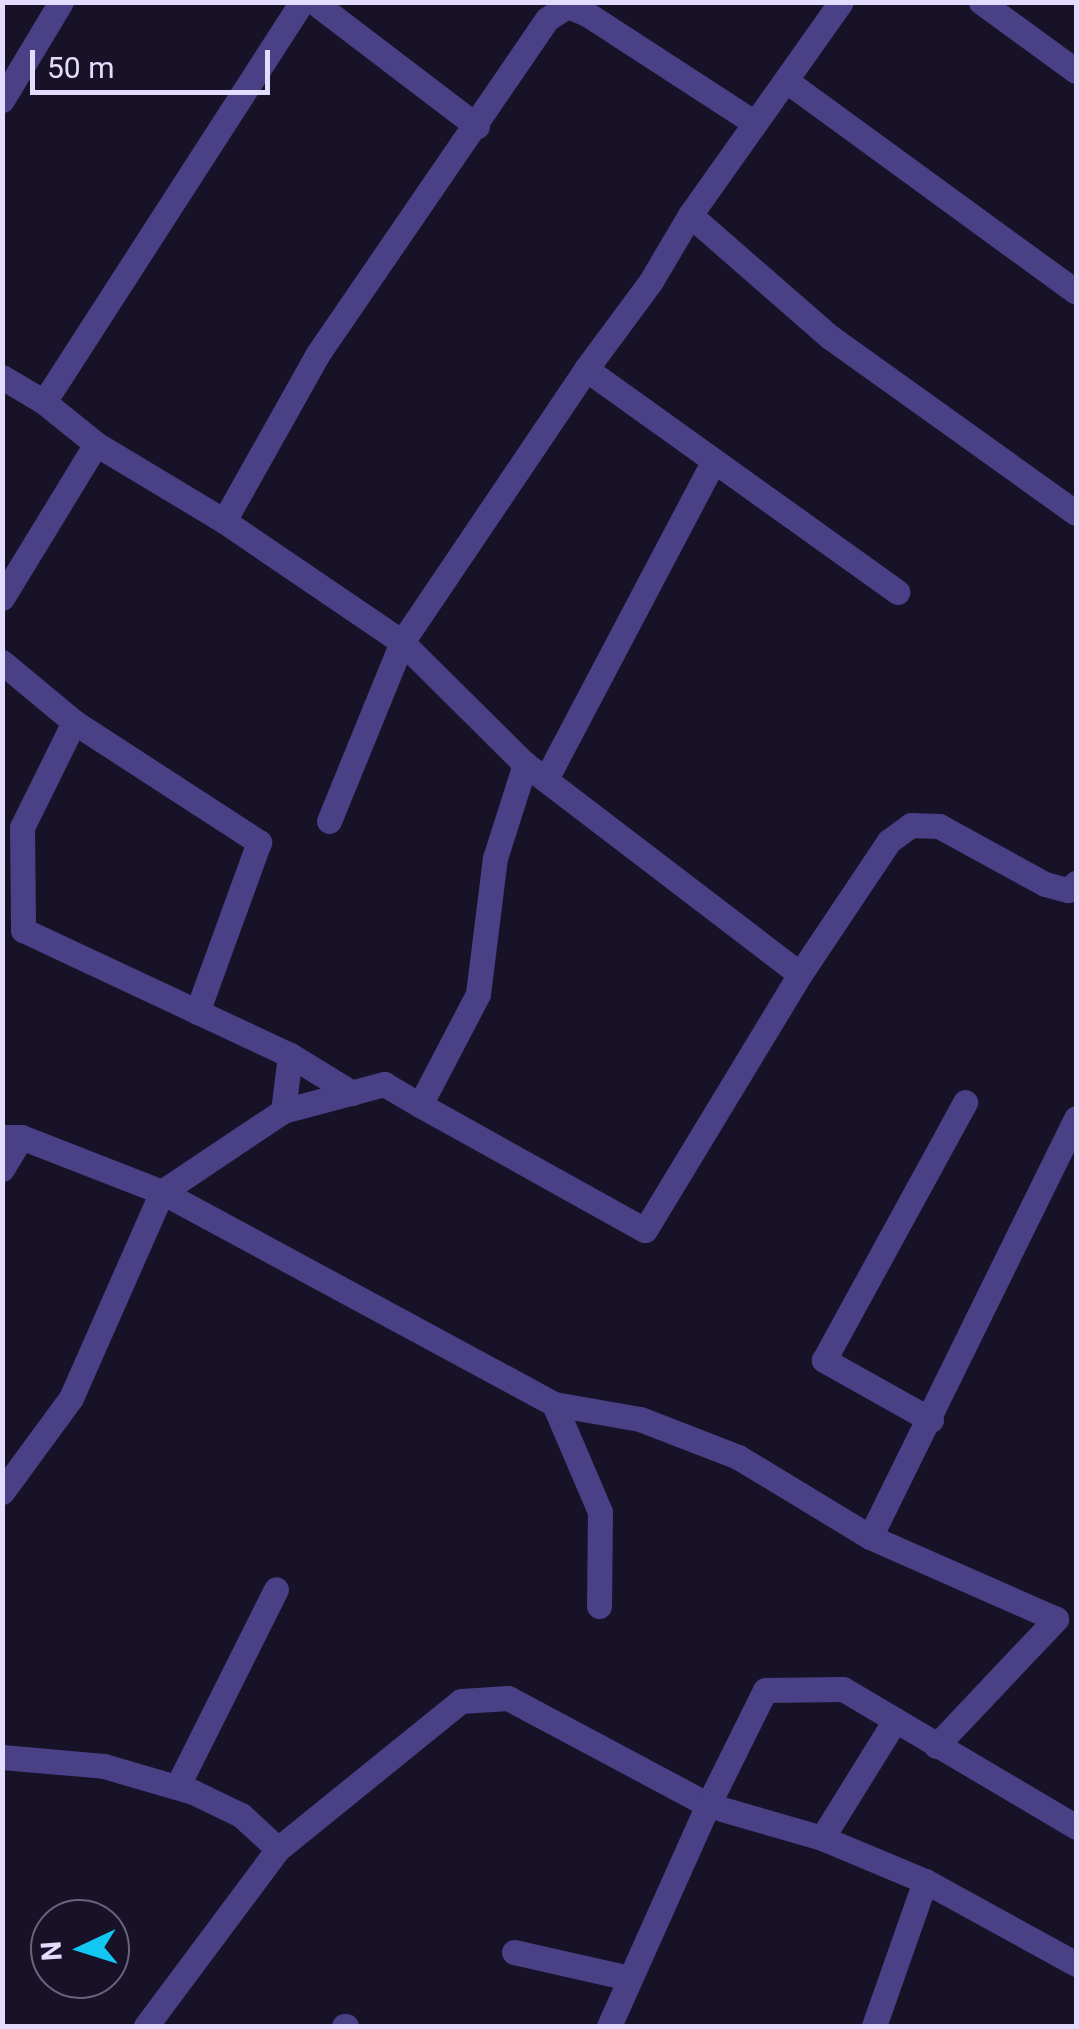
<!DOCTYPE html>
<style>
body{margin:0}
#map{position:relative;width:1079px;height:2029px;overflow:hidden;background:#181229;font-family:Roboto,sans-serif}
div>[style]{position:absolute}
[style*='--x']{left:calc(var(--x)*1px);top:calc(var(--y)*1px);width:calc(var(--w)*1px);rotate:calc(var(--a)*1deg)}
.minor>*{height:25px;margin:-12.5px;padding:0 12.5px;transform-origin:12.5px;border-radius:12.5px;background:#494085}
span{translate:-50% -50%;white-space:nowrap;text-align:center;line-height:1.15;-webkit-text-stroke:9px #181229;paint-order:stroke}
.frame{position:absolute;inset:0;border:5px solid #e3dcfd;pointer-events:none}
.north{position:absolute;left:30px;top:1899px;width:100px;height:100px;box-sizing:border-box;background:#181229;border:2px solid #69637e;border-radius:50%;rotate:266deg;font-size:28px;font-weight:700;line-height:40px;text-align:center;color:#e3dcfd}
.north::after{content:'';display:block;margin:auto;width:35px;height:45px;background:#12c8f3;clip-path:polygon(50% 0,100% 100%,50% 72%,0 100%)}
.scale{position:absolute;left:30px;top:50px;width:240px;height:45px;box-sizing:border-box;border:5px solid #e3dcfd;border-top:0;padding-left:12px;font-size:30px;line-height:35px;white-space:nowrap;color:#e3dcfd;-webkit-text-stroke:8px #181229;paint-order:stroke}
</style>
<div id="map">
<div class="minor">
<div style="--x:314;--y:2;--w:205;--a:37.3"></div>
<div style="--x:981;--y:2;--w:117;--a:36"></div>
<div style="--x:788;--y:82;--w:356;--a:36.1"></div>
<div style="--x:2;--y:100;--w:114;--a:-59"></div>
<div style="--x:690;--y:215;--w:186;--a:41.1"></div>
<div style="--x:830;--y:337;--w:302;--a:35.6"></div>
<div style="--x:586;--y:369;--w:383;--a:35.6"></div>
<div style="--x:2;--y:377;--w:49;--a:30.8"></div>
<div style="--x:44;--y:402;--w:67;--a:38.9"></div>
<div style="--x:96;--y:444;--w:149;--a:31"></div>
<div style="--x:224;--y:521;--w:215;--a:34.2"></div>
<div style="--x:402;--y:642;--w:173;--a:44.8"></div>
<div style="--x:525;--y:764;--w:346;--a:37.4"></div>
<div style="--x:44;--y:402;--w:476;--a:-57.2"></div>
<div style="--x:224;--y:521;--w:190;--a:-60.7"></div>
<div style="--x:317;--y:355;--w:407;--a:-55.6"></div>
<div style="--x:547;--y:19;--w:24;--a:-33"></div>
<div style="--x:567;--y:6;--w:22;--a:22"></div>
<div style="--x:587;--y:14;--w:200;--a:33"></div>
<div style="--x:2;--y:598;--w:180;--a:-58.6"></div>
<div style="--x:2;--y:662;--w:94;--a:39.8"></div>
<div style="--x:74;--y:722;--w:221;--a:33"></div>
<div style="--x:259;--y:842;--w:181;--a:110"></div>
<div style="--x:74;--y:722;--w:117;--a:116.3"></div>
<div style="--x:22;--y:827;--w:103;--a:89.4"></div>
<div style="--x:23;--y:930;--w:295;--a:25.1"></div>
<div style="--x:290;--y:1055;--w:56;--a:97.1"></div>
<div style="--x:546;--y:779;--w:358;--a:-62.2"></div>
<div style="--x:329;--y:821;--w:193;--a:-67.8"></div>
<div style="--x:402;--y:642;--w:329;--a:-56"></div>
<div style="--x:586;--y:369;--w:109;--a:-53.5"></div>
<div style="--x:651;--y:281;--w:77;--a:-59.4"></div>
<div style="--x:690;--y:215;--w:261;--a:-54.7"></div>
<div style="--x:290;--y:1055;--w:73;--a:31.5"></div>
<div style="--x:420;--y:1105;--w:257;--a:29.1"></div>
<div style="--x:645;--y:1230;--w:299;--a:-58.8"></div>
<div style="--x:800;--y:974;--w:160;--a:-56.2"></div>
<div style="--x:889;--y:841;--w:27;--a:-36"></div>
<div style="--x:911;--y:825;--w:28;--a:2"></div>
<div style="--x:939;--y:826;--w:121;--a:28.7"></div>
<div style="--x:1045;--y:884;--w:24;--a:15"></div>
<div style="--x:1068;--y:890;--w:11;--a:-41"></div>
<div style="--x:2;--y:1137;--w:19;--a:0"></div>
<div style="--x:21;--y:1137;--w:151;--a:21.3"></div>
<div style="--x:162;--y:1192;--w:446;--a:28.4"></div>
<div style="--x:554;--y:1404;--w:117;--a:66.9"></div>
<div style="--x:600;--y:1512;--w:94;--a:90.6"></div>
<div style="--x:2;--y:1169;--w:37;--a:-59"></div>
<div style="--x:554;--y:1404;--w:87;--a:9.9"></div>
<div style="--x:640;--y:1419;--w:105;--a:21.2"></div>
<div style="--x:738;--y:1457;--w:154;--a:31.2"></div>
<div style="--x:931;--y:1420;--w:123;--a:-150.7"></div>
<div style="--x:824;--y:1360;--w:294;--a:-61.3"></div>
<div style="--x:2;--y:1492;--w:117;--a:-53.7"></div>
<div style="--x:71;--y:1398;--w:225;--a:-66.2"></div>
<div style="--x:162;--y:1192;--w:146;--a:-33.8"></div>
<div style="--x:283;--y:1111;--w:105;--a:-15"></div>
<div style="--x:384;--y:1084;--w:42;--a:30.3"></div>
<div style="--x:420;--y:1105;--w:125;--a:-62.4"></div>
<div style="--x:478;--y:994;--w:137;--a:-82.9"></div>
<div style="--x:495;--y:858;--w:99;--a:-72.3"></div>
<div style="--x:936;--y:1746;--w:175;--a:-46.6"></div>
<div style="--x:1056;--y:1619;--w:203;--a:-156.2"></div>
<div style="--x:870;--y:1537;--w:467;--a:-63.8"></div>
<div style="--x:2;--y:1757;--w:102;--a:5"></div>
<div style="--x:104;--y:1766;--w:93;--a:16.3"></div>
<div style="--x:193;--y:1792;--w:53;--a:25.6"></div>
<div style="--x:241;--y:1815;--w:50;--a:42.6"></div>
<div style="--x:177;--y:1787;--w:221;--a:-63.4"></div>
<div style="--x:822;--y:1838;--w:112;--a:22.7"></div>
<div style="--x:925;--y:1881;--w:172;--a:28.8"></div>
<div style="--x:514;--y:1952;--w:118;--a:12.7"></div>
<div style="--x:146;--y:2026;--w:221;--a:-53.3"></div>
<div style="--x:278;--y:1849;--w:235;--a:-39"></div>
<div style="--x:461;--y:1701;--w:47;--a:-3.7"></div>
<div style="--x:508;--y:1698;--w:227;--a:28.1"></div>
<div style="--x:708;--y:1805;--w:128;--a:-63.6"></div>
<div style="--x:765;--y:1690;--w:78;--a:-0.7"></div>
<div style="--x:843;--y:1689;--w:271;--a:30.6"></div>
<div style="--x:344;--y:2026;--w:2;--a:0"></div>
<div style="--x:609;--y:2026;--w:242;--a:-65.9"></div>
<div style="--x:708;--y:1805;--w:119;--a:16.1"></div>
<div style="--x:822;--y:1838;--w:137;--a:-58.2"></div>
<div style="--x:874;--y:2026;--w:154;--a:-70.6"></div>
</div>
<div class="frame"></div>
<div class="north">N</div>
<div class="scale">50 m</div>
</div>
